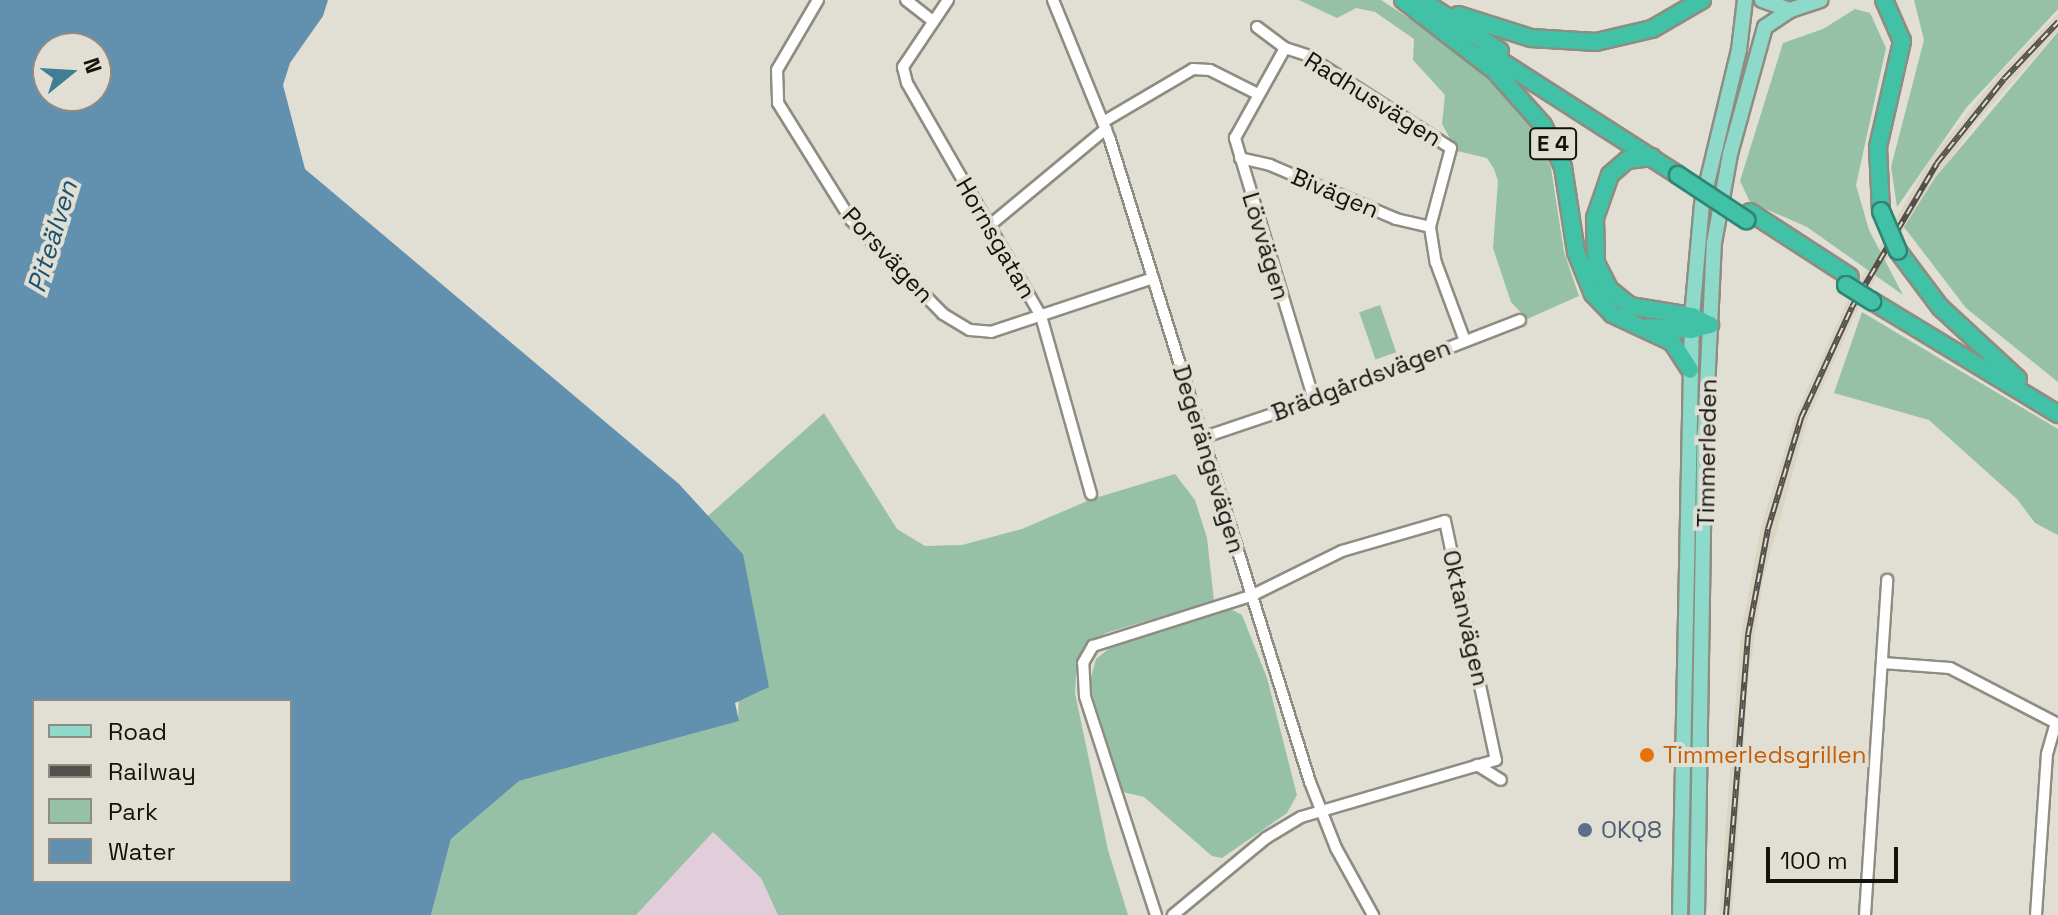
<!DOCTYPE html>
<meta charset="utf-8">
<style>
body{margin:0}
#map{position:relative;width:2058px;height:915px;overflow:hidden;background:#e1ded3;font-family:"Space Grotesk",sans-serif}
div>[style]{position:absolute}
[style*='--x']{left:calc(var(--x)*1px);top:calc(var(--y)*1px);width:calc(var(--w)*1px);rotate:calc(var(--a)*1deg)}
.industrial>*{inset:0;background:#e2cddb}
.built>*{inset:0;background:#dad5c2}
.green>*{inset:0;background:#96c1a6;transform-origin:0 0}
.water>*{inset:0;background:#6290af}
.roads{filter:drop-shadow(2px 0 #8f8c82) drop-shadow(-2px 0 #8f8c82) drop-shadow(0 2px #8f8c82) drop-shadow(0 -2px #8f8c82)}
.minor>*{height:10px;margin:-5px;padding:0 5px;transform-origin:5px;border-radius:5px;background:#fff}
.major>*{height:14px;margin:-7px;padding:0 7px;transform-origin:7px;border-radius:7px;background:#8ddaca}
.highway>*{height:16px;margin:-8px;padding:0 8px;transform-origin:8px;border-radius:8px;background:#41c2a6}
.rail>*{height:6px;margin-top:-3px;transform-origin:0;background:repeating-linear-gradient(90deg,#e1ded3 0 9px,#53504b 0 18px);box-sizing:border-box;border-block:2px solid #53504b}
.bridges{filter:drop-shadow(2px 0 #318471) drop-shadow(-2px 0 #318471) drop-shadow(0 2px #318471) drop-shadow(0 -2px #318471)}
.highway-bridge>*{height:16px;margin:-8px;padding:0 8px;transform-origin:8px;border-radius:8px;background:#41c2a6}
.dots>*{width:22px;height:22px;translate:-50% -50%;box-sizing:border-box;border:4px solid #e1ded3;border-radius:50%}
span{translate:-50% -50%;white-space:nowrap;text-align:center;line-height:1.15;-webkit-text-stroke:8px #e1ded3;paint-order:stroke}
.shield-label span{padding:2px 6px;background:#e1ded3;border:2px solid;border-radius:6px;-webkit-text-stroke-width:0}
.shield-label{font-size:22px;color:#14120f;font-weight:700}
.street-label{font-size:24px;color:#14120f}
.food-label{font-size:24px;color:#c56008}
.left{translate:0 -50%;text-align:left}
.service-label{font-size:24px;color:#4e5e75}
.water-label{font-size:26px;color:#1a5272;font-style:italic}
.legend{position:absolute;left:32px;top:699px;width:260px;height:184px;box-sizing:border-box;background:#e1ded3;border:2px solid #8f8c85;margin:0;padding:10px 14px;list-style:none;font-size:24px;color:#14120f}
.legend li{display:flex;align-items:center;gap:16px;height:40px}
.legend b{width:40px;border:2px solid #8f8c85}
.north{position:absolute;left:32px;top:32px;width:80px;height:80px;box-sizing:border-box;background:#e1ded3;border:2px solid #8f8c85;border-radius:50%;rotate:72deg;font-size:22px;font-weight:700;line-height:32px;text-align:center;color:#14120f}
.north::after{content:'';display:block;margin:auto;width:28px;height:36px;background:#407f93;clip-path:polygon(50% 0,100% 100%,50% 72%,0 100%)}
.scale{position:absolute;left:1766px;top:847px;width:132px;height:36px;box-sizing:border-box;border:4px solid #14120f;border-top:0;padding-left:10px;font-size:24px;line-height:28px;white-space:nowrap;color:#14120f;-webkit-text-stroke:6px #e1ded3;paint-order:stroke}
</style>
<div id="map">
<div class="industrial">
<div style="clip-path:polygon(713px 832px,761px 878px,778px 915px,636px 915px)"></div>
</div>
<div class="built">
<div style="clip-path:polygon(2058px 13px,2058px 31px,1975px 124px,1916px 208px,1857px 311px,1807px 421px,1763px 580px,1748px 682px,1732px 915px,1719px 915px,1741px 634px,1761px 527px,1795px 416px,1846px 304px,1931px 159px,1999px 74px)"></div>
</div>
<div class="green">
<div style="clip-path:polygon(1299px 0,1381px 0,1450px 45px,1506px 96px,1535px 132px,1551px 168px,1564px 252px,1579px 296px,1527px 319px,1511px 302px,1493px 248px,1498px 181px,1494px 169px,1487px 158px,1457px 151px,1442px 124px,1445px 95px,1413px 60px,1414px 39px,1375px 12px,1356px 8px,1337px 18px)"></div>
<div style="clip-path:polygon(1914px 0,2058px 0,2058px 9px,1966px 108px,1897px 207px,1891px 167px,1924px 40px)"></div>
<div style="clip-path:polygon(1855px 9px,1870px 13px,1886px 48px,1856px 185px,1869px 230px,1903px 295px,1807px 227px,1750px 202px,1740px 181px,1783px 43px,1823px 29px)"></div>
<div style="clip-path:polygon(2058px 32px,2058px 382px,1966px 308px,1904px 227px,1935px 178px)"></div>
<div style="left:1380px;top:305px;width:50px;height:22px;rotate:71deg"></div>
<div style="clip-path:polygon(1862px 312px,2058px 429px,2058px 535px,2035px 523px,2017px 499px,1929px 420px,1834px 393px)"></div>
<div style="clip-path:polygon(824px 413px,897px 529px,925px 546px,962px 545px,1022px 529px,1092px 499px,1175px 474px,1195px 500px,1207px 538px,1214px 601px,1106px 633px,1084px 649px,1077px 665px,1075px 693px,1108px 850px,1128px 915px,778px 915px,761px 878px,713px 832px,636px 915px,431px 915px,451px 839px,519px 781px,738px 721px,743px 554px,708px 516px)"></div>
<div style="clip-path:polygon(1231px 609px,1242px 615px,1267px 678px,1297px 795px,1287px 813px,1222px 858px,1212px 856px,1144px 797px,1123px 792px,1089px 684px,1096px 659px,1111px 647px)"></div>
</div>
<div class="water">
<div style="clip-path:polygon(evenodd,0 0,328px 0,323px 16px,290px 63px,283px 85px,305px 169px,679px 484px,743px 554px,769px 687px,735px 703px,739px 721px,519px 781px,451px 839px,431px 915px,0 915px,0 0,48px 48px,96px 48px,96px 96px,48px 96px,48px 48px,0 0,34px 701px,290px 701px,290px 881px,34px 881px,34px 701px)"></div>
</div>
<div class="roads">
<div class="minor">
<div style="--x:818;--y:0;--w:81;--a:120.4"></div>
<div style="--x:777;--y:70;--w:33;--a:88"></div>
<div style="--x:778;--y:103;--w:138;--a:58"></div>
<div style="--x:851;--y:220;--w:132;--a:45.6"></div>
<div style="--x:943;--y:314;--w:31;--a:31"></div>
<div style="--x:970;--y:330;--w:21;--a:5"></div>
<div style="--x:991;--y:332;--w:171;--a:-18.4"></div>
<div style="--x:906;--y:0;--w:33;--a:38"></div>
<div style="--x:948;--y:0;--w:81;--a:123.9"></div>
<div style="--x:903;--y:67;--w:16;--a:76"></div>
<div style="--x:907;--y:83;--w:269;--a:60.1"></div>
<div style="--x:1041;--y:316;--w:185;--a:74.3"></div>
<div style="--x:1053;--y:0;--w:151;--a:67.8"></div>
<div style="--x:1110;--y:140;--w:672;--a:72.7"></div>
<div style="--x:1310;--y:782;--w:71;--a:68.5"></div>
<div style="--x:1336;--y:848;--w:77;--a:61.1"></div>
<div style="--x:1257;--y:27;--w:35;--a:37"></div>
<div style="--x:1103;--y:122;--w:104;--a:-30.5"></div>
<div style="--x:1193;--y:69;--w:17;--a:3"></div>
<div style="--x:1210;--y:70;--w:54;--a:26.6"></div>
<div style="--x:1240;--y:158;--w:31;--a:13"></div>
<div style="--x:1270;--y:165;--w:137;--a:23.2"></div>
<div style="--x:1396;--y:219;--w:35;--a:13"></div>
<div style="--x:989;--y:226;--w:152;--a:-39.7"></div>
<div style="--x:1314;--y:400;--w:274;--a:-106.8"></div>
<div style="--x:1235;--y:138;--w:103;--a:-60.9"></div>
<div style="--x:1285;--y:48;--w:22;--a:18"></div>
<div style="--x:1306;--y:55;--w:172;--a:32.7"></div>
<div style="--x:1451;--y:148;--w:82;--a:104.9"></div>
<div style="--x:1430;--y:227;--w:36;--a:81"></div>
<div style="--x:1436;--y:263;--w:83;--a:69.6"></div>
<div style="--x:1202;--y:438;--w:118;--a:-18.7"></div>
<div style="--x:1314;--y:400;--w:221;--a:-21.2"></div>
<div style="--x:1883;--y:663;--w:67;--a:4.3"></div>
<div style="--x:1950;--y:668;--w:122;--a:27.4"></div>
<div style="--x:1477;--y:765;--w:28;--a:32"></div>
<div style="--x:1156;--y:915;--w:230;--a:-108"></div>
<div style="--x:1085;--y:696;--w:33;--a:-93"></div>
<div style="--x:1083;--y:663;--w:20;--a:-60"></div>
<div style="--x:1093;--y:646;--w:166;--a:-17.6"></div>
<div style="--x:1251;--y:596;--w:102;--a:-26.3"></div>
<div style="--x:1342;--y:551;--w:107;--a:-16.2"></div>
<div style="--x:1445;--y:521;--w:244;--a:78"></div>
<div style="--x:1496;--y:760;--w:203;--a:163.7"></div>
<div style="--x:1301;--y:817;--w:41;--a:149"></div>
<div style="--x:1266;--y:838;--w:121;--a:140.4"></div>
<div style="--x:1865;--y:915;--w:336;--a:-86.2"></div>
<div style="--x:2036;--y:915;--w:161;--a:-86.1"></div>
<div style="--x:2047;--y:754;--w:32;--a:-74"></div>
</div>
<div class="major">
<div style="--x:1762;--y:0;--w:30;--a:20"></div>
<div style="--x:1790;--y:10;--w:32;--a:-18"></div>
<div style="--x:1680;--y:915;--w:599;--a:-88.85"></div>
<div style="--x:1692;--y:316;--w:112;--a:-84.9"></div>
<div style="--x:1702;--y:204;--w:158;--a:-76.5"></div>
<div style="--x:1739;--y:50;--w:50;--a:-83.2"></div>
<div style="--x:1697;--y:915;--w:483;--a:-89.1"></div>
<div style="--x:1705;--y:432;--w:189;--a:-87.3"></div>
<div style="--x:1714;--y:243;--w:90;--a:-79.8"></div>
<div style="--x:1730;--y:154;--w:132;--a:-74.6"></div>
<div style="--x:1765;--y:27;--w:30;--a:-34"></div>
</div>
<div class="highway">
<div style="--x:1403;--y:0;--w:116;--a:37.7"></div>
<div style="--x:1495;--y:71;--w:72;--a:48.4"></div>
<div style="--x:1543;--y:125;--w:47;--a:64.5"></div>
<div style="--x:1563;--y:167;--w:86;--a:81.3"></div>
<div style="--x:1576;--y:252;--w:45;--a:68"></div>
<div style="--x:1593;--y:294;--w:28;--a:46"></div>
<div style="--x:1612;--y:314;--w:66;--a:25"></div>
<div style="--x:1672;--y:342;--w:33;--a:57"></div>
<div style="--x:1421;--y:0;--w:94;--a:32.8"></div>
<div style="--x:1458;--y:15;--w:77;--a:17.5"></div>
<div style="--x:1531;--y:38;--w:65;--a:3.5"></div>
<div style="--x:1596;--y:42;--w:57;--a:-13.1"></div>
<div style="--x:1652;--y:29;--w:58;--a:-30.1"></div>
<div style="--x:1485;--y:51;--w:229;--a:32.7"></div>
<div style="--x:1652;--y:157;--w:25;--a:173"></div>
<div style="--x:1627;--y:160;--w:23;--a:139"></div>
<div style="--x:1610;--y:175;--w:46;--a:109.2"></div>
<div style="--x:1595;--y:218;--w:45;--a:88.7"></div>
<div style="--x:1596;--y:263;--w:29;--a:63"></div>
<div style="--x:1609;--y:289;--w:27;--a:39"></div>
<div style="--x:1630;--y:306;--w:63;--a:9.2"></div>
<div style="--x:1692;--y:316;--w:20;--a:27"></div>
<div style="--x:1881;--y:211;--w:64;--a:-92.7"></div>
<div style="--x:1878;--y:147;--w:109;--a:-77.2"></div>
<div style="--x:1902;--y:41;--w:45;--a:-113.7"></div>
<div style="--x:1750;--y:212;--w:119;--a:33"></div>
<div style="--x:1898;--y:251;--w:70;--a:53.1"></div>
<div style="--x:1940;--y:307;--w:106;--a:42.7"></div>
<div style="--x:1872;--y:301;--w:218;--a:31.3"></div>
<div style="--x:1649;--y:327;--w:42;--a:4.1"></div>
<div style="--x:1691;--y:330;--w:20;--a:-15"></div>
</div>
</div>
<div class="rail">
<div style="--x:1726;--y:915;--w:281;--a:-85.5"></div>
<div style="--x:1748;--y:635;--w:108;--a:-79.3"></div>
<div style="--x:1768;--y:529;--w:116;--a:-73.4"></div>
<div style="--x:1801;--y:418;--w:122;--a:-65.3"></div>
<div style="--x:1852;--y:307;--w:167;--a:-59.4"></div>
<div style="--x:1937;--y:163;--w:107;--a:-51.4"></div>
<div style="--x:2004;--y:79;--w:79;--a:-46.5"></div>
</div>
<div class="bridges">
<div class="highway-bridge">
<div style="--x:1678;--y:175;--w:82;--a:33.5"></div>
<div style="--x:1881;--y:211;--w:43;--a:67"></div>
<div style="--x:1846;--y:285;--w:31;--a:32"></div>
</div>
</div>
<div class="dots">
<div style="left:1647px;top:755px;background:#e8710a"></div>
<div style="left:1585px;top:830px;background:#5c6f8a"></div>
</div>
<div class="shield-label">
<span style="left:1553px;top:144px">E 4</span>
</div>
<div class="street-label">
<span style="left:1373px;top:99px;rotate:32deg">Radhusvägen</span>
<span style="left:1335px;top:193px;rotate:23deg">Bivägen</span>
<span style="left:996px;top:238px;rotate:60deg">Hornsgatan</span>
<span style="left:1266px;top:246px;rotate:73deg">Lövvägen</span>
<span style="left:888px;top:255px;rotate:47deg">Porsvägen</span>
<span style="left:1361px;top:380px;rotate:-21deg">Brädgårdsvägen</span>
<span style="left:1707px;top:453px;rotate:-89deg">Timmerleden</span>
<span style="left:1209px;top:459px;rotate:73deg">Degerängsvägen</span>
<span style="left:1466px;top:618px;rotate:77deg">Oktanvägen</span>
</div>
<div class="food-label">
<span class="left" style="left:1663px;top:755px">Timmerledsgrillen</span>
</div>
<div class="service-label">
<span class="left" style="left:1601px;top:830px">OKQ8</span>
</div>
<div class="water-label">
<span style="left:53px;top:237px;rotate:-73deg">Piteälven</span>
</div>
<ul class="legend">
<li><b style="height:10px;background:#8ddaca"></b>Road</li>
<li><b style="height:10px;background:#53504b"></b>Railway</li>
<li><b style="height:22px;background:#96c1a6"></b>Park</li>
<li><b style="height:22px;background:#6290af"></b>Water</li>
</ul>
<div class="north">N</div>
<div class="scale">100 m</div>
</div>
